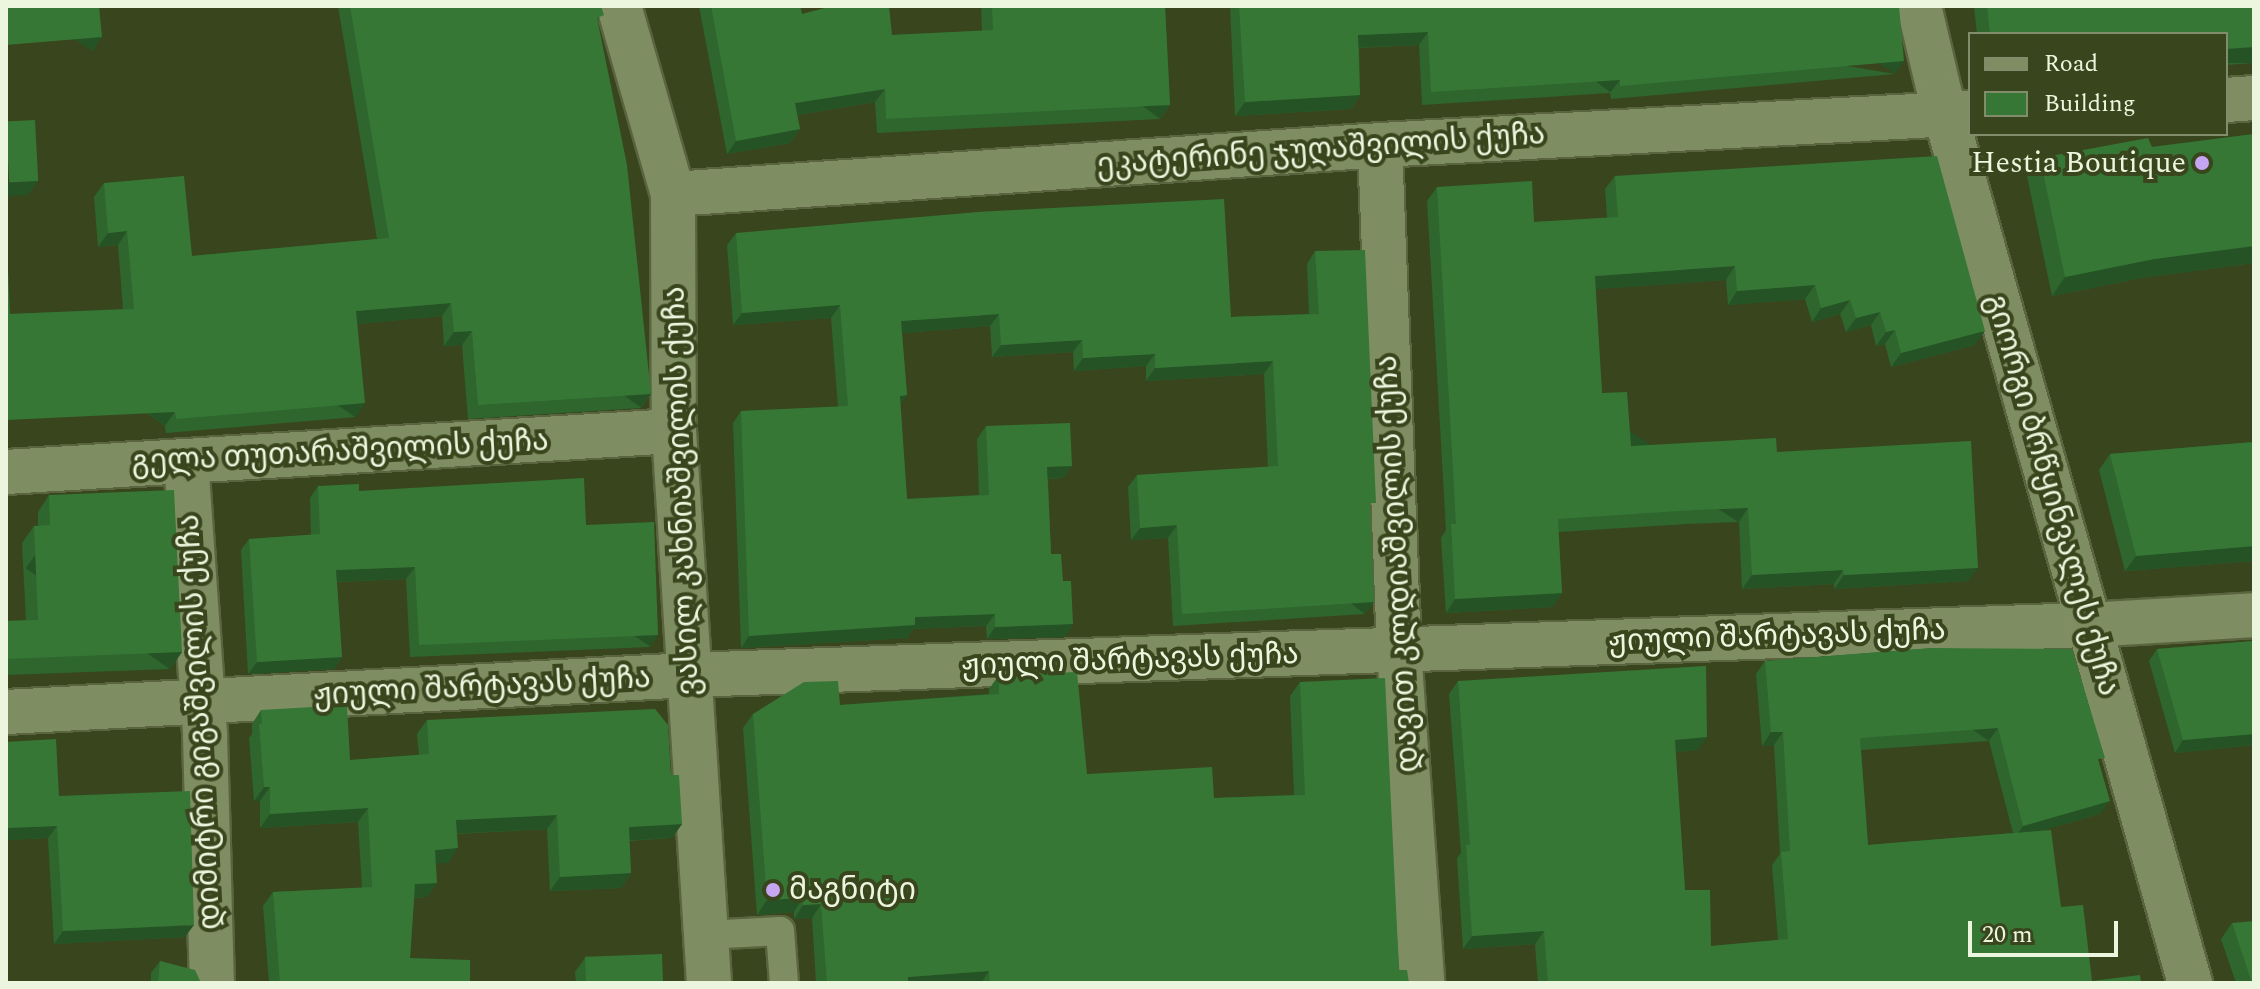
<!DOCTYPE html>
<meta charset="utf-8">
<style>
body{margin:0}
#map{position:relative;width:2260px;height:989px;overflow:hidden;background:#39461d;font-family:Spectral,"Noto Sans Georgian",serif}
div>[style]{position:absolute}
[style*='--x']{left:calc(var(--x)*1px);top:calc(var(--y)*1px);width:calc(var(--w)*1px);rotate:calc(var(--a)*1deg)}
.roads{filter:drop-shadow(2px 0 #5a643f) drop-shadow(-2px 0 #5a643f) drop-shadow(0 2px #5a643f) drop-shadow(0 -2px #5a643f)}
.lane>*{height:28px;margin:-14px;padding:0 14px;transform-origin:14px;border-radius:14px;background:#7f8e62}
.street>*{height:44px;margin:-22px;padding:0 22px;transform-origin:22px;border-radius:22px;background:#7f8e62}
.secondary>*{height:44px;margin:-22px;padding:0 22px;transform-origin:22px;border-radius:22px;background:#7f8e62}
.wall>*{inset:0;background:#2e662e}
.shaded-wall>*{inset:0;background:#265326;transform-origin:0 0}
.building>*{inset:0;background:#367736;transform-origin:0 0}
.dots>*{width:22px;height:22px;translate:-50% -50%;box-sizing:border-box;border:4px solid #39461d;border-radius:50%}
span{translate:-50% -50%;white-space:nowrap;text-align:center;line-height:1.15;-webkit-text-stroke:8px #39461d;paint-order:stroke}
.street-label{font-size:30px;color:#ecf5dd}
.poi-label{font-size:30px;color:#ecf5dd}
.right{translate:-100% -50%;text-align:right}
.left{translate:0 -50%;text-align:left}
.frame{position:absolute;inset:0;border:8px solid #ecf5dd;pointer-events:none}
.legend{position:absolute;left:1968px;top:32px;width:260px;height:104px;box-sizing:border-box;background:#39461d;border:2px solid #818c6a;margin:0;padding:10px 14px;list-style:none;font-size:24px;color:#ecf5dd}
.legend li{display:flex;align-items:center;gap:16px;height:40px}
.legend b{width:40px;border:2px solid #818c6a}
.scale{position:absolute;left:1968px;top:921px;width:150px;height:36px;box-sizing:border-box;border:4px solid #ecf5dd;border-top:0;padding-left:10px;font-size:24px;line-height:28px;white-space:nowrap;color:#ecf5dd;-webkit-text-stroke:6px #39461d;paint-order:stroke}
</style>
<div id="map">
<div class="roads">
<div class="lane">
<div style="--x:706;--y:935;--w:74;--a:-3.1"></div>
<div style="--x:780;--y:931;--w:52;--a:85.6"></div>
</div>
<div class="street">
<div style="--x:1919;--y:6;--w:91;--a:76.7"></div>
<div style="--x:1940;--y:95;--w:923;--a:74.28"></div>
<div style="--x:2226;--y:100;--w:28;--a:-4"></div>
<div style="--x:1380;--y:145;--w:505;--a:87.85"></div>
<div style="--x:1399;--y:650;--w:334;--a:86"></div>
<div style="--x:673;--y:194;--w:709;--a:-3.96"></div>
<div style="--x:1380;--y:145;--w:591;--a:-3.1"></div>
<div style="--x:186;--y:461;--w:276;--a:86"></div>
<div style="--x:205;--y:736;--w:247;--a:88.4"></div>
<div style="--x:6;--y:472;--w:669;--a:-3.51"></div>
<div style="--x:6;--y:712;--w:684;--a:-3.1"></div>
<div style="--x:689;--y:675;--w:1400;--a:-2.05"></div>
<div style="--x:2088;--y:625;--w:166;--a:-3.4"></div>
</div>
<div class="secondary">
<div style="--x:619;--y:6;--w:196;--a:74"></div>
<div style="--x:673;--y:194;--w:237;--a:89.8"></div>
<div style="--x:674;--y:431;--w:553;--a:86.37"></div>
</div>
</div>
<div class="wall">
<div style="clip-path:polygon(338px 6px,601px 6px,598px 24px,651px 394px,641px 408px,468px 419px,462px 345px,444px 346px,442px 316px,357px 324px,356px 417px,166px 433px,165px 426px,10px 314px,123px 309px,118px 245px,98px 247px,94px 197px,104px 183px,192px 256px,377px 239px)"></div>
<div style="clip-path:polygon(699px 6px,800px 6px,802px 14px,892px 35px,982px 31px,981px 6px,1165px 6px,1170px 105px,1160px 119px,877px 133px,875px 102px,797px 115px,800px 129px,790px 143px,727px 154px)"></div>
<div style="clip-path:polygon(1230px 6px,1501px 6px,1501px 8px,1895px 74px,1611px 99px,1610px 93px,1422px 105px,1419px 45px,1359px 48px,1360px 95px,1351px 109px,1235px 116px)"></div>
<div style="clip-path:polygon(1974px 6px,2254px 6px,2254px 63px,2226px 65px,2226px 34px,1977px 34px)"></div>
<div style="clip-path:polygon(2254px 134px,2254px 263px,2141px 278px,2052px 296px,2027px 176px,2040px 158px,2152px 147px)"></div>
<div style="clip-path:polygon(1615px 176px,1975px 345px,1891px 367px,1885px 344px,1876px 346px,1871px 325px,1846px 332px,1840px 314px,1812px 322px,1805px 299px,1728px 305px,1726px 280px,1595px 289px,1602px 393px,1631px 446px,1777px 452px,1968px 581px,1834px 589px,1834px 584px,1742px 589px,1739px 522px,1686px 524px,1558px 532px,1562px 593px,1552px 607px,1446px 613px,1441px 538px,1446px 530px,1427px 201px,1437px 187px,1534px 222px,1607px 218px,1605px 189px)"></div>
<div style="clip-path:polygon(736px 233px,1231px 317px,1309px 314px,1307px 264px,1315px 251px,1370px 512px,1365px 614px,1173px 626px,1168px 538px,1131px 540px,1128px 487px,1137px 475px,1268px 467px,1264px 374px,1146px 381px,1146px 366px,1074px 371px,1073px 352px,992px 357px,990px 326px,902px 333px,907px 395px,900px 404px,907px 499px,979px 495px,977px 439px,986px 426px,1063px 478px,1048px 479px,1051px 554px,1063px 581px,1073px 624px,1065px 637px,987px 639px,986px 626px,913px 629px,907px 638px,741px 648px,733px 423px,741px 411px,838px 407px,831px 318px,733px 325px,727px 245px)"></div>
<div style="clip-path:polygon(2254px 442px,2254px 561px,2125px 571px,2099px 470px,2110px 454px)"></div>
<div style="clip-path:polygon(318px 486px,359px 491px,586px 525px,650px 647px,410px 657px,406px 579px,337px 582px,342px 657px,334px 669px,248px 674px,241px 550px,249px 539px,311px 535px,310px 498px)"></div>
<div style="clip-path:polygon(49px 495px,182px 652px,170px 669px,6px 675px,6px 621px,26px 620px,22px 543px,34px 526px,38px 526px,38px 512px)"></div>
<div style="clip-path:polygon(2254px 641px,2254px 745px,2175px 753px,2149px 661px,2157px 649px)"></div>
<div style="clip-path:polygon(evenodd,1933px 648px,2100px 766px,2100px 814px,2044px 830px,2061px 907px,2092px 981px,2141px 983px,1538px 983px,1535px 944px,1463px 949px,1457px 858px,1461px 853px,1449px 694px,1458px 681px,1698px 750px,1675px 752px,1685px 890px,1711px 946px,1778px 940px,1772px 865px,1780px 854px,1774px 745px,1762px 746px,1756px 674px,1765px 661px,1933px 648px,1989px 741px,2013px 833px,1868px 845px,1861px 750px,1989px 741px)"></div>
<div style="clip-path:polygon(999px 675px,1087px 774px,1214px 798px,1294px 795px,1290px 696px,1300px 682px,1399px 970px,1409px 983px,816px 983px,812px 918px,794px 919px,794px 912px,757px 915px,743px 728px,753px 714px,840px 705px,989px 694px,989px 689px)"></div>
<div style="clip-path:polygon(261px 710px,350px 760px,419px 755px,417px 734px,427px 720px,671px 775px,682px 824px,672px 838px,629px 841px,631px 873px,621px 888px,550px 891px,547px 829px,457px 834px,448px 863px,436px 863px,427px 897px,414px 898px,410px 958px,470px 983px,269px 983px,263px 906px,273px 892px,362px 888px,358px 822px,260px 828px,260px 801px,254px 801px,249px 738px,252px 734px,252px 724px)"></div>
<div style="clip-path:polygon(6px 742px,59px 796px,185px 937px,54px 944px,48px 838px,6px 840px)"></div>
<div style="clip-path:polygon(2232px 923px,2254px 983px,2236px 983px,2221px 939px)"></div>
<div style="clip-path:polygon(585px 958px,663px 983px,576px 983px,575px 972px)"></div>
<div style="clip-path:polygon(160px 961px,201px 983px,151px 983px,151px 973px)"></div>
</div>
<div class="shaded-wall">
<div style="clip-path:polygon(1428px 32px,1419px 45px,1349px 48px,1358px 35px)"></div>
<div style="left:102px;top:37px;width:17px;height:96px;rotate:123deg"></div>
<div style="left:2254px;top:47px;width:16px;height:28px;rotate:90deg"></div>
<div style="left:1904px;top:61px;width:16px;height:285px;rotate:125deg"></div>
<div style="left:1620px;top:80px;width:16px;height:189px;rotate:128deg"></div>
<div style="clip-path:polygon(885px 89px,875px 102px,785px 117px,795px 103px)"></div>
<div style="clip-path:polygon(1360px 95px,1351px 109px,1235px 116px,1245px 102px)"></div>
<div style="left:1170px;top:105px;width:17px;height:284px;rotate:126deg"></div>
<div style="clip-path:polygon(800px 129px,790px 143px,727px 154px,736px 141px)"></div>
<div style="clip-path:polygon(38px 181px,28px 195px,6px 196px,6px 183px)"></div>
<div style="clip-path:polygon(127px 231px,118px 245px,98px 247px,108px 233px)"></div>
<div style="clip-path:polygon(2254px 246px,2254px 263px,2141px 278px,2052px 296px,2065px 277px,2154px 259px)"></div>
<div style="clip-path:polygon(1735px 266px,1726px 280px,1585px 290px,1595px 276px)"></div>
<div style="clip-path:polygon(1815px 285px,1805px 299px,1728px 305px,1737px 291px)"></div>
<div style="clip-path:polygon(1850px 300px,1840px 314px,1812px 322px,1821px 308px)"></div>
<div style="clip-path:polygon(451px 303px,442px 316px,347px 325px,356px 311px)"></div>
<div style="clip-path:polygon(840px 305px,831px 318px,733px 325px,742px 313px)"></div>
<div style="clip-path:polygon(1880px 312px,1871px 325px,1846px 332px,1856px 318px)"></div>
<div style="clip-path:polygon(999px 314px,990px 326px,892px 334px,901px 321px)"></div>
<div style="clip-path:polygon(1895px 330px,1885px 344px,1876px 346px,1886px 332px)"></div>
<div style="clip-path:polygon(472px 331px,462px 345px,444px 346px,454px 332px)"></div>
<div style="clip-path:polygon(1985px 331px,1975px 345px,1891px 367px,1901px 353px)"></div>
<div style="clip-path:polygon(1082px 340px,1073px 352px,992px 357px,1001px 345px)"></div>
<div style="clip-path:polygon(1155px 354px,1146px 366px,1074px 371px,1083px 358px)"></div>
<div style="clip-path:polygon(1273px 361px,1264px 374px,1146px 381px,1155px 368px)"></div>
<div style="left:651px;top:394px;width:17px;height:173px;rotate:126deg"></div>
<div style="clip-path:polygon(907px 395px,898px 408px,900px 396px)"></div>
<div style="left:365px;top:403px;width:17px;height:190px;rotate:123deg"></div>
<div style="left:175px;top:412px;width:17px;height:169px;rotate:126deg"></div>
<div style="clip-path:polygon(1072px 466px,1063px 478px,1038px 479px,1047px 467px)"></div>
<div style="left:1748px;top:508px;width:17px;height:190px;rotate:123deg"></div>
<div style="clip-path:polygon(1177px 525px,1168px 538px,1131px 540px,1140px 528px)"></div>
<div style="clip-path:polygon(2254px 546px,2254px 561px,2125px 571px,2136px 556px)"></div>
<div style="clip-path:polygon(415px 567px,406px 579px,328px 582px,336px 570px)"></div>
<div style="clip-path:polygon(1978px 568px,1968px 581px,1834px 589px,1844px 575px)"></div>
<div style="clip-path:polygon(1843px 570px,1834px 584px,1742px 589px,1752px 575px)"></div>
<div style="clip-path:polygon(1562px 593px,1552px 607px,1446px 613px,1455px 599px)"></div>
<div style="left:1374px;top:602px;width:15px;height:192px;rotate:127deg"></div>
<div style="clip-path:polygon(995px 614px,986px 626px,913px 629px,907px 638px,741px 648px,749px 636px,915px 617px)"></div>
<div style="clip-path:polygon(1073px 624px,1065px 637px,987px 639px,995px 627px)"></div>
<div style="left:658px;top:635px;width:14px;height:239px;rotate:124deg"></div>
<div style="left:182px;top:652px;width:21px;height:176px;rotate:125deg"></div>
<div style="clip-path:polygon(342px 657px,334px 669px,248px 674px,257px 662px)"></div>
<div style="left:1998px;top:728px;width:16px;height:138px;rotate:125deg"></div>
<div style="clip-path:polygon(1771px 732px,1783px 732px,1774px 745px,1762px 746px)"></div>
<div style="clip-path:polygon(2254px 734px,2254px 745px,2175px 753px,2183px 740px)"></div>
<div style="clip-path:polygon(1707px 737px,1698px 750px,1665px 753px,1675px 740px)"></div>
<div style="clip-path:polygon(264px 787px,270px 787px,260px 801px,254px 801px)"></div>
<div style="clip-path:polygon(2110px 801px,2100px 814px,2014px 839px,2023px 826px)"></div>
<div style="clip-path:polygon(368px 808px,358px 822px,260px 828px,270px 814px)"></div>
<div style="clip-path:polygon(557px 815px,547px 829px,446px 834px,456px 820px)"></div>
<div style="clip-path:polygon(682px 824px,672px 838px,619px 841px,629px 827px)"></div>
<div style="clip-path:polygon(57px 826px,48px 838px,6px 840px,6px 828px)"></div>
<div style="clip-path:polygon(458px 848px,448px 863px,425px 864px,435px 850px)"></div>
<div style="clip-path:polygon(631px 873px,621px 888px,550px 891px,560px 877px)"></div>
<div style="clip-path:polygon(437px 883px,427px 897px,405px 898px,415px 884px)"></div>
<div style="clip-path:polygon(803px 898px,794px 912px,757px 915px,767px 900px)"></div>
<div style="clip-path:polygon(821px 904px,812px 918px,794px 919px,803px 905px)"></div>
<div style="clip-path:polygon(194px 925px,185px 937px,54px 944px,63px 931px)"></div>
<div style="clip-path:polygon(1544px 931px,1535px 944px,1463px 949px,1472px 936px)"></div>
<div style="clip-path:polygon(989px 971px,981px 983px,904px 983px,908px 977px)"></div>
</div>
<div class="building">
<div style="clip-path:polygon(6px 6px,99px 6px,102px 37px,6px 45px)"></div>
<div style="clip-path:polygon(350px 6px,601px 6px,604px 15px,597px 18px,627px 165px,651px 394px,478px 405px,472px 331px,454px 332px,451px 303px,356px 311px,365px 403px,176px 419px,175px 412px,6px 420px,6px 224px,10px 314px,134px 309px,127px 231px,108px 233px,104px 183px,184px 176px,192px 256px,389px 238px)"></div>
<div style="clip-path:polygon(711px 6px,800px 6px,802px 14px,832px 6px,889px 6px,892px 35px,993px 30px,992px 6px,1165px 6px,1170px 105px,886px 119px,885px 89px,795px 103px,800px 129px,736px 141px)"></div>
<div style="clip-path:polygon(1239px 6px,1501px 6px,1501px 8px,1530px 6px,1899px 6px,1904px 61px,1620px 86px,1620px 80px,1431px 92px,1428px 32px,1358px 35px,1360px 95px,1245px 102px)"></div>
<div style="clip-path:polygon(1987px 6px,2254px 6px,2254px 47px,2226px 49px,2226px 34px,1990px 34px)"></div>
<div style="left:35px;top:120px;width:61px;height:29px;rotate:87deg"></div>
<div style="clip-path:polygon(2254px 134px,2254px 246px,2154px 259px,2065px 277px,2040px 158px,2148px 138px,2152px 147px)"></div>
<div style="clip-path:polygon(1937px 156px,1985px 331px,1901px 353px,1895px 330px,1886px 332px,1880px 312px,1856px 318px,1850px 300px,1821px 308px,1815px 285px,1737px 291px,1735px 266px,1595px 276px,1602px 393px,1627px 392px,1631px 446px,1776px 438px,1777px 452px,1971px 441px,1978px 568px,1844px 575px,1843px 570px,1752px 575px,1748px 508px,1696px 510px,1558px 519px,1562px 593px,1455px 599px,1451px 524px,1456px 524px,1437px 187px,1532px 181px,1534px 222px,1618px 217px,1615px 176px)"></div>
<div style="clip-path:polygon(1224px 199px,1231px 317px,1319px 314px,1315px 251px,1365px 250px,1376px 503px,1370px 503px,1374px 602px,1182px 614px,1177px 525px,1140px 528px,1137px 475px,1278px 466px,1273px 361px,1155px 368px,1155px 354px,1083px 358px,1082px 340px,1001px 345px,999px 314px,901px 321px,907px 395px,900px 396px,907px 499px,989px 495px,986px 426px,1070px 423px,1072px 466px,1047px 467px,1051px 554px,1061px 554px,1063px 581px,1071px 581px,1073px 624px,995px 627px,995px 614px,915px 617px,915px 625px,749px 636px,741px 411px,848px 406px,840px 305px,742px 313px,736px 233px,978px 212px)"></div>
<div style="clip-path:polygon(2254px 442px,2254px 546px,2136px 556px,2110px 454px)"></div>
<div style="clip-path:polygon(584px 478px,586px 525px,654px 522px,658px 635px,419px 645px,415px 567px,336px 570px,342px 657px,257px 662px,249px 539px,320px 534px,318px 486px,359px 484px,359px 491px)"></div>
<div style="clip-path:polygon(174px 490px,182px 652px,6px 659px,6px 621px,38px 620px,34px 526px,50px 525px,49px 495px)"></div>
<div style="clip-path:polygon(2254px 641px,2254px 734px,2183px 740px,2157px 649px)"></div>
<div style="clip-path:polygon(1933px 648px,2072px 649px,2105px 758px,2098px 759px,2110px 801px,2023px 826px,1998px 728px,1860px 738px,1868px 845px,2051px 830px,2061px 907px,2083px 905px,2092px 981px,2140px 975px,2141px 983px,1548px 983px,1544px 931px,1472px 936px,1466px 845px,1470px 845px,1458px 681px,1706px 666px,1707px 737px,1675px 740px,1685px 890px,1710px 890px,1711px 946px,1788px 939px,1781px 852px,1790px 851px,1783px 732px,1771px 732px,1765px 661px)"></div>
<div style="clip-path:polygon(1077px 672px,1087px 774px,1212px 767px,1214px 798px,1305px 795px,1300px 682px,1385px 678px,1399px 970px,1407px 970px,1409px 983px,990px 983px,989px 971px,908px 977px,908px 983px,827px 983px,821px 904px,803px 905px,803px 898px,767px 900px,753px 714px,804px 682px,838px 681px,840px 705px,999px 694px,999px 675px)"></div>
<div style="clip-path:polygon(347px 705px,350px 760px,429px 754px,427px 720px,655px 709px,668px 725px,671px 775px,679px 775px,682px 824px,629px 827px,631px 873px,560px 877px,557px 815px,456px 820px,458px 848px,435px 850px,437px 883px,415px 884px,410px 958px,470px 960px,470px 983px,280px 983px,273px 892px,372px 887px,368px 808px,270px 814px,270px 787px,264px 787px,259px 724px,262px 724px,261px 710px)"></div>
<div style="clip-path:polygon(56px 739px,59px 796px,190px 791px,194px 925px,63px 931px,57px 826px,6px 828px,6px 742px)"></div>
<div style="clip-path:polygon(2254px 921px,2254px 983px,2252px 983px,2232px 923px)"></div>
<div style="left:662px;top:954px;width:29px;height:77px;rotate:88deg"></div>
<div style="clip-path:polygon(160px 961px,195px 970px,201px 983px,158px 983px)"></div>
</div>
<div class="dots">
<div style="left:2202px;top:163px;background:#c6a6f0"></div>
<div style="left:773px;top:890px;background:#c6a6f0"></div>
</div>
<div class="street-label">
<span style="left:1321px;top:150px;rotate:-4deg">ეკატერინე ჯუღაშვილის ქუჩა</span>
<span style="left:340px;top:452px;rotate:-3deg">გელა თუთარაშვილის ქუჩა</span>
<span style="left:682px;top:491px;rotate:-92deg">ვასილ კახნიაშვილის ქუჩა</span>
<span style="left:2052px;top:495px;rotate:74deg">გიორგი ბრწყინვალეს ქუჩა</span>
<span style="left:1398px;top:564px;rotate:-93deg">დავით კლდიაშვილის ქუჩა</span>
<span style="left:1777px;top:636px;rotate:-2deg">ჟიული შარტავას ქუჩა</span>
<span style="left:1130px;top:660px;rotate:-2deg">ჟიული შარტავას ქუჩა</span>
<span style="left:482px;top:687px;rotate:-3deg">ჟიული შარტავას ქუჩა</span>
<span style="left:200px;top:722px;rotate:-93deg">დიმიტრი გიგაშვილის ქუჩა</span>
</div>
<div class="poi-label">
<span class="right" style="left:2186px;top:163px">Hestia Boutique</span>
<span class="left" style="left:789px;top:890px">მაგნიტი</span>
</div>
<div class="frame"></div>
<ul class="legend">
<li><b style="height:10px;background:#7f8e62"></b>Road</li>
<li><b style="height:22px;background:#367736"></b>Building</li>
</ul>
<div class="scale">20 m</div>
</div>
